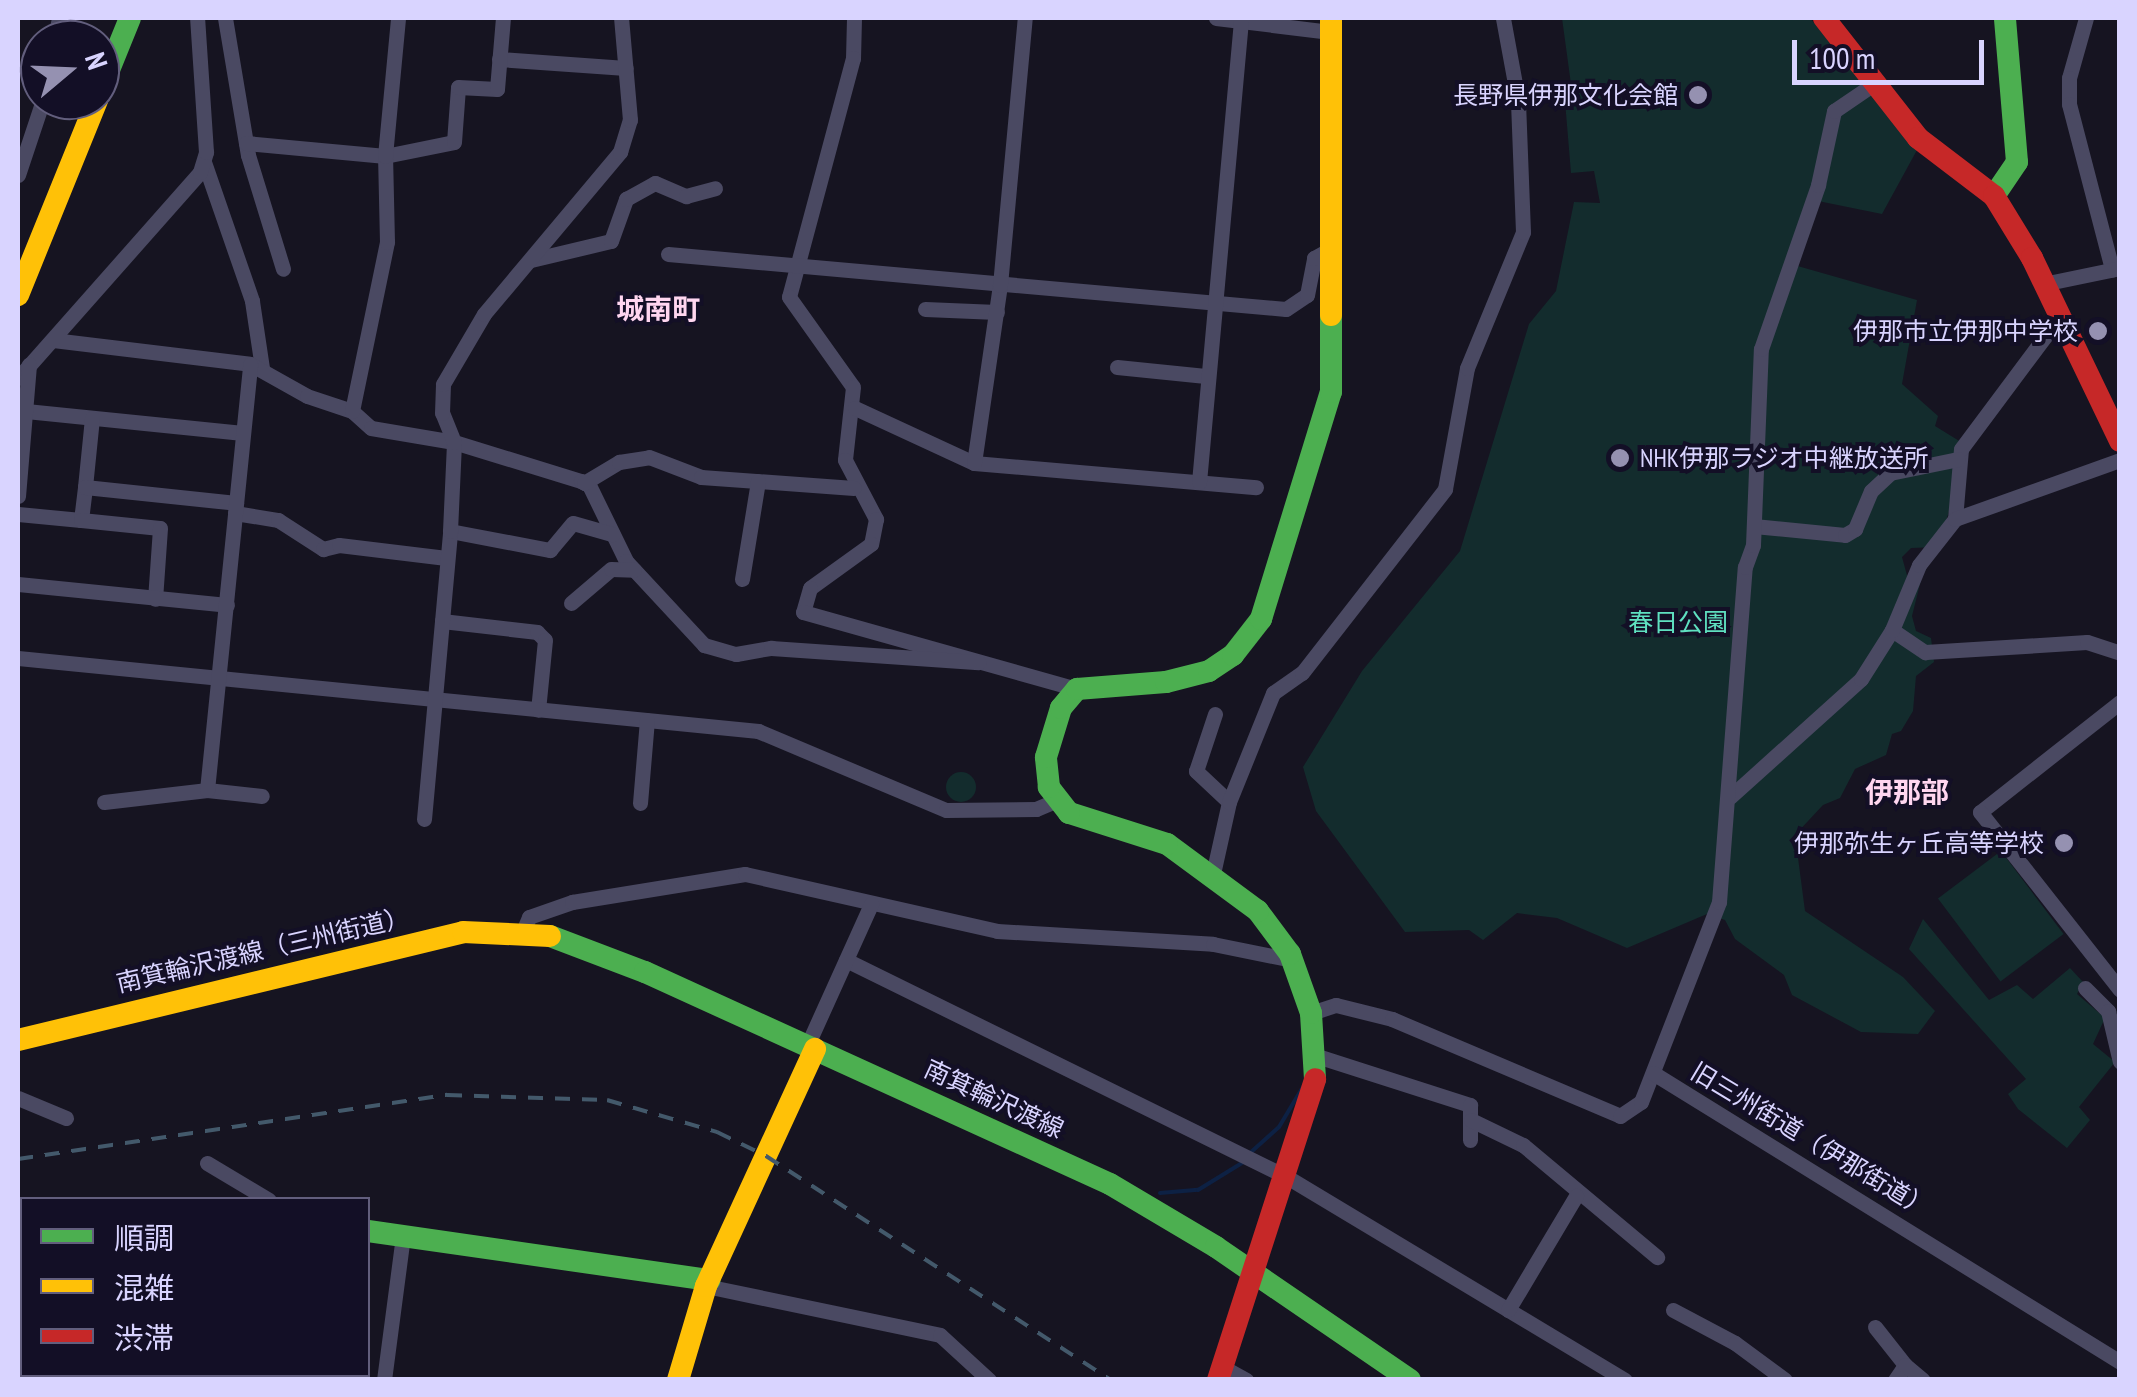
<!DOCTYPE html>
<meta charset="utf-8">
<style>
body{margin:0}
#map{position:relative;width:2137px;height:1397px;overflow:hidden;background:#161421;font-family:"PT Sans Narrow","Noto Sans JP",sans-serif}
div>[style]{position:absolute}
[style*='--x']{left:calc(var(--x)*1px);top:calc(var(--y)*1px);width:calc(var(--w)*1px);rotate:calc(var(--a)*1deg)}
.green>*{inset:0;background:#132c2d;transform-origin:0 0}
.round{border-radius:50%}
.stream>*{height:4px;margin:-2px;padding:0 2px;transform-origin:2px;border-radius:2px;background:#0d2144}
.street>*{height:15px;margin:-7.5px;padding:0 7.5px;transform-origin:7.5px;border-radius:7.5px;background:#4a4962}
.fast>*{height:22px;margin:-11px;padding:0 11px;transform-origin:11px;border-radius:11px;background:#4caf50}
.slow>*{height:22px;margin:-11px;padding:0 11px;transform-origin:11px;border-radius:11px;background:#ffc107}
.jam>*{height:22px;margin:-11px;padding:0 11px;transform-origin:11px;border-radius:11px;background:#c62828}
.rail>*{height:4px;margin-top:-2px;transform-origin:0;background:repeating-linear-gradient(90deg,#43596b 0 15px,transparent 0 27px)}
.dots>*{width:28px;height:28px;translate:-50% -50%;box-sizing:border-box;border:5px solid #130f26;border-radius:50%}
span{translate:-50% -50%;white-space:nowrap;text-align:center;line-height:1.15;-webkit-text-stroke:8px #130f26;paint-order:stroke}
.poi-label{font-size:25px;color:#d9d4ff}
.right{translate:-100% -50%;text-align:right}
.left{translate:0 -50%;text-align:left}
.park-label{font-size:25px;color:#5fe0c0}
.street-label{font-size:25px;color:#d9d4ff}
.neighbourhood-label{font-size:28px;color:#ffd6f0;font-weight:700}
.frame{position:absolute;inset:0;border:20px solid #d9d4ff;pointer-events:none}
.legend{position:absolute;left:20px;top:1197px;width:350px;height:180px;box-sizing:border-box;background:#130f26;border:2px solid #625e7d;margin:0;padding:12px 18px;list-style:none;font-size:30px;color:#d9d4ff}
.legend li{display:flex;align-items:center;gap:20px;height:50px}
.legend b{width:50px;border:2px solid #625e7d}
.north{position:absolute;left:20px;top:20px;width:100px;height:100px;box-sizing:border-box;background:#130f26;border:2px solid #625e7d;border-radius:50%;rotate:71deg;font-size:28px;font-weight:700;line-height:40px;text-align:center;color:#d9d4ff}
.north::after{content:'';display:block;margin:auto;width:35px;height:45px;background:#9591b1;clip-path:polygon(50% 0,100% 100%,50% 72%,0 100%)}
.scale{position:absolute;left:1792px;top:40px;width:192px;height:45px;box-sizing:border-box;border:5px solid #d9d4ff;border-top:0;padding-left:12px;font-size:30px;line-height:35px;white-space:nowrap;color:#d9d4ff;-webkit-text-stroke:8px #130f26;paint-order:stroke}
</style>
<div id="map">
<div class="green">
<div style="clip-path:polygon(1562px 18px,1810px 18px,1917px 150px,1882px 214px,1818px 201px,1794px 265px,1917px 300px,1902px 384px,1938px 416px,1935px 426px,1969px 447px,1938px 547px,1911px 548px,1902px 557px,1908px 579px,1921px 580px,1912px 616px,1916px 631px,1931px 638px,1934px 662px,1916px 676px,1913px 711px,1901px 731px,1892px 734px,1886px 755px,1855px 769px,1840px 798px,1823px 805px,1795px 835px,1805px 911px,1903px 977px,1935px 1011px,1918px 1034px,1861px 1032px,1792px 995px,1784px 975px,1735px 939px,1725px 920px,1707px 914px,1627px 948px,1557px 918px,1517px 913px,1483px 940px,1469px 930px,1405px 932px,1316px 811px,1303px 767px,1362px 671px,1460px 551px,1529px 324px,1556px 291px,1574px 202px,1600px 203px,1594px 171px,1571px 173px,1565px 101px,1573px 99px)"></div>
<div class="round" style="left:946px;top:772px;width:30px;height:30px"></div>
<div style="left:2001px;top:851px;width:104px;height:79px;rotate:53deg"></div>
<div style="clip-path:polygon(1923px 919px,1989px 1000px,2017px 985px,2033px 999px,2070px 968px,2083px 982px,2077px 994px,2105px 1018px,2093px 1044px,2115px 1062px,2079px 1107px,2090px 1120px,2067px 1148px,2018px 1109px,2008px 1094px,2026px 1079px,1909px 949px)"></div>
</div>
<div class="stream">
<div style="--x:1250;--y:1153;--w:39;--a:-42"></div>
<div style="--x:1279;--y:1127;--w:49;--a:-59.2"></div>
<div style="--x:1160;--y:1193;--w:38;--a:-5"></div>
<div style="--x:1198;--y:1190;--w:52;--a:-31.5"></div>
</div>
<div class="street">
<div style="--x:225;--y:18;--w:139;--a:80.5"></div>
<div style="--x:248;--y:155;--w:119;--a:72.9"></div>
<div style="--x:854;--y:18;--w:40;--a:91.4"></div>
<div style="--x:853;--y:58;--w:247;--a:105"></div>
<div style="--x:789;--y:297;--w:110;--a:54.6"></div>
<div style="--x:853;--y:387;--w:73;--a:96.3"></div>
<div style="--x:845;--y:460;--w:67;--a:62.3"></div>
<div style="--x:876;--y:519;--w:25;--a:101"></div>
<div style="--x:871;--y:544;--w:75;--a:144.2"></div>
<div style="--x:810;--y:588;--w:25;--a:106"></div>
<div style="--x:803;--y:612;--w:285;--a:15.7"></div>
<div style="--x:1216;--y:18;--w:115;--a:7"></div>
<div style="--x:2086;--y:18;--w:62;--a:105.8"></div>
<div style="--x:2069;--y:78;--w:26;--a:90"></div>
<div style="--x:2069;--y:104;--w:171;--a:75.4"></div>
<div style="--x:54;--y:40;--w:23;--a:-77"></div>
<div style="--x:499;--y:59;--w:127;--a:4.1"></div>
<div style="--x:246;--y:143;--w:140;--a:5.3"></div>
<div style="--x:385;--y:156;--w:70;--a:-11.5"></div>
<div style="--x:454;--y:142;--w:55;--a:-85.8"></div>
<div style="--x:458;--y:87;--w:39;--a:3"></div>
<div style="--x:497;--y:89;--w:71;--a:-85.2"></div>
<div style="--x:204;--y:162;--w:147;--a:70.9"></div>
<div style="--x:252;--y:301;--w:68;--a:81.5"></div>
<div style="--x:18;--y:175;--w:79;--a:-71.6"></div>
<div style="--x:668;--y:254;--w:620;--a:5.09"></div>
<div style="--x:1286;--y:309;--w:25;--a:-34"></div>
<div style="--x:1307;--y:295;--w:38;--a:-79"></div>
<div style="--x:1314;--y:258;--w:18;--a:-29"></div>
<div style="--x:531;--y:260;--w:82;--a:-13.4"></div>
<div style="--x:611;--y:241;--w:45;--a:-70.3"></div>
<div style="--x:626;--y:199;--w:33;--a:-29"></div>
<div style="--x:655;--y:183;--w:34;--a:23"></div>
<div style="--x:686;--y:196;--w:30;--a:-15"></div>
<div style="--x:2043;--y:284;--w:79;--a:-11.7"></div>
<div style="--x:925;--y:309;--w:72;--a:2.4"></div>
<div style="--x:53;--y:340;--w:198;--a:6.9"></div>
<div style="--x:250;--y:364;--w:65;--a:29.3"></div>
<div style="--x:307;--y:396;--w:47;--a:18.4"></div>
<div style="--x:352;--y:411;--w:25;--a:42"></div>
<div style="--x:371;--y:428;--w:84;--a:9.6"></div>
<div style="--x:454;--y:442;--w:133;--a:17.1"></div>
<div style="--x:581;--y:481;--w:9;--a:27"></div>
<div style="--x:589;--y:485;--w:85;--a:64"></div>
<div style="--x:626;--y:561;--w:115;--a:47.1"></div>
<div style="--x:704;--y:645;--w:33;--a:16"></div>
<div style="--x:736;--y:654;--w:36;--a:-10"></div>
<div style="--x:771;--y:648;--w:208;--a:3.9"></div>
<div style="--x:1117;--y:367;--w:89;--a:5.8"></div>
<div style="--x:18;--y:378;--w:275;--a:-48.5"></div>
<div style="--x:200;--y:172;--w:21;--a:-73"></div>
<div style="--x:206;--y:152;--w:134;--a:-93.8"></div>
<div style="--x:855;--y:408;--w:131;--a:24.8"></div>
<div style="--x:974;--y:463;--w:283;--a:4.9"></div>
<div style="--x:26;--y:411;--w:218;--a:5.8"></div>
<div style="--x:352;--y:411;--w:173;--a:-78.3"></div>
<div style="--x:387;--y:242;--w:86;--a:-91.3"></div>
<div style="--x:385;--y:156;--w:139;--a:-84.6"></div>
<div style="--x:974;--y:463;--w:180;--a:-81.7"></div>
<div style="--x:1000;--y:285;--w:268;--a:-84.7"></div>
<div style="--x:1199;--y:482;--w:466;--a:-84.8"></div>
<div style="--x:584;--y:483;--w:41;--a:-31"></div>
<div style="--x:619;--y:462;--w:30;--a:-9"></div>
<div style="--x:649;--y:457;--w:56;--a:21"></div>
<div style="--x:701;--y:477;--w:153;--a:4.1"></div>
<div style="--x:85;--y:487;--w:69;--a:-84.2"></div>
<div style="--x:18;--y:496;--w:132;--a:-85.2"></div>
<div style="--x:235;--y:513;--w:44;--a:9.2"></div>
<div style="--x:278;--y:520;--w:54;--a:32.8"></div>
<div style="--x:323;--y:549;--w:16;--a:-14"></div>
<div style="--x:339;--y:545;--w:108;--a:6.9"></div>
<div style="--x:18;--y:514;--w:63;--a:5.4"></div>
<div style="--x:81;--y:520;--w:33;--a:-83"></div>
<div style="--x:85;--y:487;--w:152;--a:6"></div>
<div style="--x:1955;--y:519;--w:70;--a:-85.1"></div>
<div style="--x:1961;--y:449;--w:142;--a:-53.3"></div>
<div style="--x:2046;--y:335;--w:19;--a:-36"></div>
<div style="--x:81;--y:520;--w:79;--a:5.8"></div>
<div style="--x:160;--y:528;--w:71;--a:94"></div>
<div style="--x:1754;--y:526;--w:91;--a:5.6"></div>
<div style="--x:1845;--y:535;--w:12;--a:-31"></div>
<div style="--x:1855;--y:529;--w:41;--a:-67.2"></div>
<div style="--x:1871;--y:491;--w:26;--a:-43"></div>
<div style="--x:1890;--y:473;--w:69;--a:-11.6"></div>
<div style="--x:450;--y:531;--w:102;--a:10.8"></div>
<div style="--x:550;--y:550;--w:35;--a:-50"></div>
<div style="--x:573;--y:523;--w:41;--a:15.8"></div>
<div style="--x:742;--y:579;--w:99;--a:-80.7"></div>
<div style="--x:18;--y:584;--w:210;--a:5.7"></div>
<div style="--x:571;--y:603;--w:52;--a:-40.4"></div>
<div style="--x:611;--y:569;--w:23;--a:2"></div>
<div style="--x:442;--y:621;--w:96;--a:6.6"></div>
<div style="--x:537;--y:632;--w:11;--a:45"></div>
<div style="--x:545;--y:640;--w:70;--a:95.7"></div>
<div style="--x:1892;--y:630;--w:40;--a:34"></div>
<div style="--x:1925;--y:652;--w:162;--a:-3.5"></div>
<div style="--x:2087;--y:642;--w:35;--a:18"></div>
<div style="--x:18;--y:658;--w:744;--a:5.63"></div>
<div style="--x:758;--y:731;--w:204;--a:22.8"></div>
<div style="--x:946;--y:810;--w:90;--a:-0.6"></div>
<div style="--x:1036;--y:809;--w:23;--a:-23"></div>
<div style="--x:2120;--y:702;--w:178;--a:141.8"></div>
<div style="--x:1980;--y:812;--w:226;--a:51.8"></div>
<div style="--x:1215;--y:714;--w:60;--a:108.4"></div>
<div style="--x:1196;--y:771;--w:45;--a:43.2"></div>
<div style="--x:207;--y:790;--w:55;--a:6.2"></div>
<div style="--x:1730;--y:797;--w:176;--a:-42"></div>
<div style="--x:1861;--y:679;--w:58;--a:-57.7"></div>
<div style="--x:1892;--y:630;--w:70;--a:-67.4"></div>
<div style="--x:1919;--y:565;--w:58;--a:-52"></div>
<div style="--x:1955;--y:519;--w:175;--a:-19.7"></div>
<div style="--x:104;--y:802;--w:104;--a:-6.6"></div>
<div style="--x:207;--y:790;--w:428;--a:-84.2"></div>
<div style="--x:640;--y:803;--w:83;--a:-85.2"></div>
<div style="--x:424;--y:819;--w:289;--a:-84.8"></div>
<div style="--x:450;--y:531;--w:89;--a:-87.4"></div>
<div style="--x:454;--y:442;--w:31;--a:-112"></div>
<div style="--x:442;--y:413;--w:29;--a:-88"></div>
<div style="--x:443;--y:384;--w:81;--a:-59.6"></div>
<div style="--x:484;--y:314;--w:212;--a:-50"></div>
<div style="--x:620;--y:152;--w:34;--a:-73"></div>
<div style="--x:630;--y:120;--w:102;--a:-95"></div>
<div style="--x:1213;--y:874;--w:74;--a:-77.5"></div>
<div style="--x:1229;--y:802;--w:118;--a:-68"></div>
<div style="--x:1273;--y:693;--w:35;--a:-35"></div>
<div style="--x:1302;--y:673;--w:233;--a:-52.1"></div>
<div style="--x:1445;--y:489;--w:123;--a:-79.7"></div>
<div style="--x:1467;--y:368;--w:147;--a:-67.6"></div>
<div style="--x:1523;--y:232;--w:132;--a:-92.2"></div>
<div style="--x:1518;--y:100;--w:83;--a:-100.4"></div>
<div style="--x:524;--y:929;--w:13;--a:-67"></div>
<div style="--x:529;--y:917;--w:46;--a:-19.2"></div>
<div style="--x:572;--y:902;--w:175;--a:-9.2"></div>
<div style="--x:745;--y:874;--w:258;--a:12.7"></div>
<div style="--x:997;--y:931;--w:216;--a:3.4"></div>
<div style="--x:1213;--y:944;--w:81;--a:11.4"></div>
<div style="--x:846;--y:960;--w:491;--a:26.2"></div>
<div style="--x:1287;--y:1177;--w:394;--a:31"></div>
<div style="--x:2085;--y:988;--w:33;--a:45"></div>
<div style="--x:2108;--y:1011;--w:52;--a:76.8"></div>
<div style="--x:1311;--y:1013;--w:26;--a:-18"></div>
<div style="--x:1336;--y:1005;--w:58;--a:14"></div>
<div style="--x:1392;--y:1019;--w:248;--a:23"></div>
<div style="--x:1620;--y:1116;--w:25;--a:-34"></div>
<div style="--x:1641;--y:1102;--w:215;--a:-68.7"></div>
<div style="--x:1719;--y:902;--w:336;--a:-85.6"></div>
<div style="--x:1745;--y:567;--w:23;--a:-70"></div>
<div style="--x:1753;--y:545;--w:196;--a:-87.7"></div>
<div style="--x:1761;--y:349;--w:174;--a:-70.8"></div>
<div style="--x:1818;--y:185;--w:76;--a:-77.8"></div>
<div style="--x:1834;--y:111;--w:50;--a:-34.3"></div>
<div style="--x:807;--y:1046;--w:156;--a:-65.7"></div>
<div style="--x:1317;--y:1056;--w:161;--a:17.8"></div>
<div style="--x:1470;--y:1105;--w:35;--a:90"></div>
<div style="--x:1653;--y:1073;--w:549;--a:31.75"></div>
<div style="--x:18;--y:1098;--w:52;--a:22.6"></div>
<div style="--x:1471;--y:1120;--w:58;--a:25.7"></div>
<div style="--x:1523;--y:1145;--w:175;--a:39.9"></div>
<div style="--x:207;--y:1163;--w:72;--a:30.8"></div>
<div style="--x:706;--y:1286;--w:239;--a:11.8"></div>
<div style="--x:940;--y:1335;--w:67;--a:42.6"></div>
<div style="--x:1508;--y:1310;--w:133;--a:-59.2"></div>
<div style="--x:1673;--y:1310;--w:70;--a:28"></div>
<div style="--x:1735;--y:1343;--w:62;--a:36.5"></div>
<div style="--x:1875;--y:1327;--w:48;--a:51.7"></div>
<div style="--x:1221;--y:1366;--w:29;--a:29"></div>
<div style="--x:134;--y:1380;--w:8;--a:-45"></div>
<div style="--x:384;--y:1380;--w:145;--a:-82.5"></div>
<div style="--x:1895;--y:1380;--w:18;--a:-56"></div>
<div style="--x:1905;--y:1365;--w:23;--a:40"></div>
</div>
<div class="fast">
<div style="--x:100;--y:92;--w:80;--a:-67.9"></div>
<div style="--x:1994;--y:196;--w:41;--a:-55.9"></div>
<div style="--x:2017;--y:162;--w:144;--a:-94.8"></div>
<div style="--x:550;--y:936;--w:102;--a:20.8"></div>
<div style="--x:645;--y:972;--w:511;--a:24.51"></div>
<div style="--x:1110;--y:1184;--w:123;--a:30.7"></div>
<div style="--x:1216;--y:1247;--w:235;--a:34.4"></div>
<div style="--x:1315;--y:1079;--w:66;--a:-93.5"></div>
<div style="--x:1311;--y:1013;--w:63;--a:-109.6"></div>
<div style="--x:1290;--y:954;--w:54;--a:-126.7"></div>
<div style="--x:1258;--y:911;--w:113;--a:-143.6"></div>
<div style="--x:1167;--y:844;--w:103;--a:-162.4"></div>
<div style="--x:1069;--y:813;--w:33;--a:-128"></div>
<div style="--x:1049;--y:787;--w:30;--a:-96"></div>
<div style="--x:1046;--y:757;--w:51;--a:-73"></div>
<div style="--x:1061;--y:708;--w:25;--a:-50"></div>
<div style="--x:1077;--y:689;--w:89;--a:-4.5"></div>
<div style="--x:1166;--y:682;--w:44;--a:-14.3"></div>
<div style="--x:1209;--y:671;--w:29;--a:-34"></div>
<div style="--x:1233;--y:655;--w:46;--a:-52.1"></div>
<div style="--x:1261;--y:619;--w:238;--a:-72.9"></div>
<div style="--x:1331;--y:392;--w:77;--a:-90"></div>
<div style="--x:368;--y:1231;--w:345;--a:8.2"></div>
<div style="--x:18;--y:1285;--w:16;--a:76"></div>
<div style="--x:46;--y:1374;--w:6;--a:81"></div>
</div>
<div class="slow">
<div style="--x:1331;--y:18;--w:297;--a:90"></div>
<div style="--x:18;--y:295;--w:210;--a:-67.9"></div>
<div style="--x:18;--y:1040;--w:458;--a:-13.6"></div>
<div style="--x:463;--y:932;--w:87;--a:2.6"></div>
<div style="--x:678;--y:1380;--w:98;--a:-73.4"></div>
<div style="--x:706;--y:1286;--w:261;--a:-65.3"></div>
</div>
<div class="jam">
<div style="--x:1824;--y:18;--w:152;--a:51.9"></div>
<div style="--x:1918;--y:138;--w:96;--a:37.3"></div>
<div style="--x:1994;--y:196;--w:73;--a:58.5"></div>
<div style="--x:2032;--y:258;--w:203;--a:64.3"></div>
<div style="--x:1218;--y:1380;--w:316;--a:-72.1"></div>
</div>
<div class="rail">
<div style="--x:18;--y:1159;--w:434;--a:-8.5"></div>
<div style="--x:447;--y:1095;--w:160;--a:1.8"></div>
<div style="--x:607;--y:1100;--w:115;--a:16.2"></div>
<div style="--x:717;--y:1132;--w:55;--a:26.1"></div>
<div style="--x:766;--y:1156;--w:411;--a:33"></div>
</div>
<div class="dots">
<div style="left:1698px;top:95px;background:#9591b1"></div>
<div style="left:2098px;top:331px;background:#9591b1"></div>
<div style="left:1620px;top:458px;background:#9591b1"></div>
<div style="left:2064px;top:843px;background:#9591b1"></div>
</div>
<div class="poi-label">
<span class="right" style="left:1678px;top:95px">長野県伊那文化会館</span>
<span class="right" style="left:2078px;top:331px">伊那市立伊那中学校</span>
<span class="left" style="left:1640px;top:458px">NHK伊那ラジオ中継放送所</span>
<span class="right" style="left:2044px;top:843px">伊那弥生ヶ丘高等学校</span>
</div>
<div class="park-label">
<span style="left:1678px;top:622px">春日公園</span>
</div>
<div class="street-label">
<span style="left:263px;top:950px;rotate:-13deg">南箕輪沢渡線（三州街道）</span>
<span style="left:994px;top:1099px;rotate:25deg">南箕輪沢渡線</span>
<span style="left:1811px;top:1140px;rotate:31deg">旧三州街道（伊那街道）</span>
</div>
<div class="neighbourhood-label">
<span style="left:658px;top:309px">城南町</span>
<span style="left:1907px;top:792px">伊那部</span>
</div>
<div class="frame"></div>
<ul class="legend">
<li><b style="height:12px;background:#4caf50"></b>順調</li>
<li><b style="height:12px;background:#ffc107"></b>混雑</li>
<li><b style="height:12px;background:#c62828"></b>渋滞</li>
</ul>
<div class="north">N</div>
<div class="scale">100 m</div>
</div>
